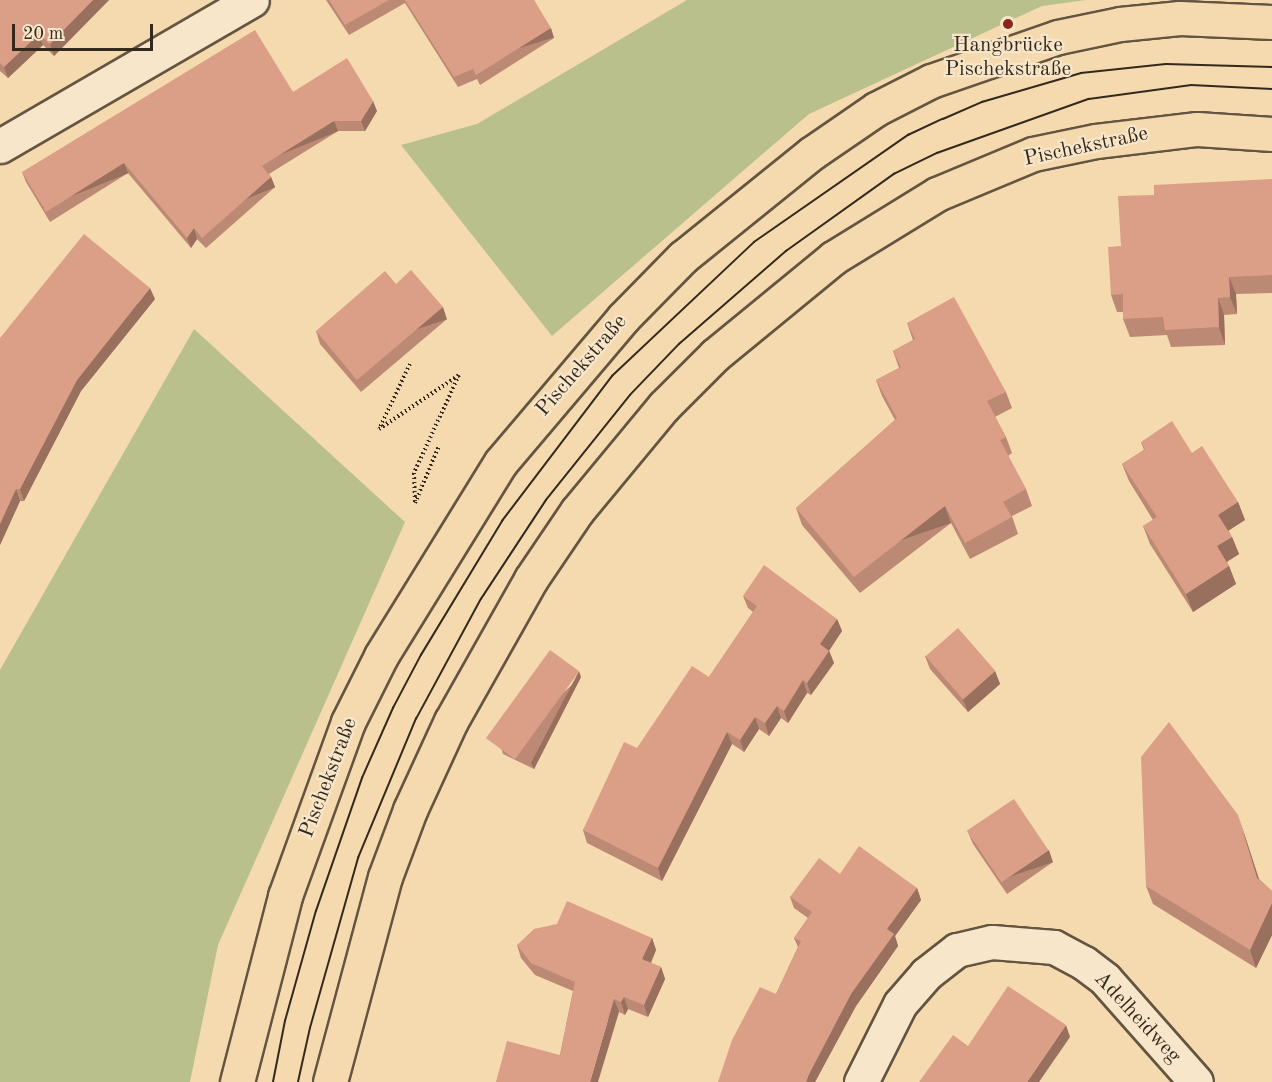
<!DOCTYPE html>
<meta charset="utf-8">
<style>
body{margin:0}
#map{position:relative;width:1272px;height:1082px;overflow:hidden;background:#f5d9af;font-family:"Old Standard TT",serif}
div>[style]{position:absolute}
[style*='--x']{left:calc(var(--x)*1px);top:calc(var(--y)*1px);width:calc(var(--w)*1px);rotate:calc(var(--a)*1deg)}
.green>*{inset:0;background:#bac08c}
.path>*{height:4px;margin-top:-2px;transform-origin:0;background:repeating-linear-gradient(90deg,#33291c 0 1.5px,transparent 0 4.5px)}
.roads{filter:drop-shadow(2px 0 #645541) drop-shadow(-2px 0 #645541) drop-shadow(0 2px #645541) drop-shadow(0 -2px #645541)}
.minor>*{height:33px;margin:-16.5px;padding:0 16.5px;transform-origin:16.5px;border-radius:16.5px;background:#f8e6cb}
.major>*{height:33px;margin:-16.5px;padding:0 16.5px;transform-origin:16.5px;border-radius:16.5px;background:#f5d9af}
.tram>*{height:1.5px;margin:-0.75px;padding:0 0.75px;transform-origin:0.75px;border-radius:0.75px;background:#33291c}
.wall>*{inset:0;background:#bc8974}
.shaded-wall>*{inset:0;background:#996f5e;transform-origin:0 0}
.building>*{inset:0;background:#db9f87;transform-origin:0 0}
.dots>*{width:16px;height:16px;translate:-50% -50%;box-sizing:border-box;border:3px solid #f8e6cb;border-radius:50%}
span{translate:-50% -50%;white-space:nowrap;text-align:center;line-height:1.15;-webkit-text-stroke:4.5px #f8e6cb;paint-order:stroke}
.poi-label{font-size:21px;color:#33291c}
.street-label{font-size:21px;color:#33291c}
.scale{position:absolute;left:12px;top:24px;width:141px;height:27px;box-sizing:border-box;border:3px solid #33291c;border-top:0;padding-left:8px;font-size:18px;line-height:21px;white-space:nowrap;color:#33291c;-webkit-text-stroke:4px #f8e6cb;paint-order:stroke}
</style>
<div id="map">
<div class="green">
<div style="clip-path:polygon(687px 0,1086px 0,1042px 6px,809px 114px,552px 336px,401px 145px,477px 124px)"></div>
<div style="clip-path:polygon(194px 329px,405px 522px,218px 945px,190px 1082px,0 1082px,0 670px)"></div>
</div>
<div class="path">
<div style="--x:410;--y:364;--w:72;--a:115.5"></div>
<div style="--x:379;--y:429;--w:97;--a:-34"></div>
<div style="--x:459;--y:375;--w:108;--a:114.7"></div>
<div style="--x:414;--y:473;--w:30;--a:88"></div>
<div style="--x:415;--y:503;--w:62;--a:-67.2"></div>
</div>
<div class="roads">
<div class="minor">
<div style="--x:0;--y:146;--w:291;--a:-30.1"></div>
<div style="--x:861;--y:1082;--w:87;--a:-63.4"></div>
<div style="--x:900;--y:1004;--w:40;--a:-49"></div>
<div style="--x:926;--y:974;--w:39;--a:-38"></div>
<div style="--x:957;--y:950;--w:36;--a:-13"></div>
<div style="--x:992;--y:942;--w:62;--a:4.6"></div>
<div style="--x:1054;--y:947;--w:34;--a:28"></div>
<div style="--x:1084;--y:963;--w:26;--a:37"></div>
<div style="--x:1105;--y:979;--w:137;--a:48.5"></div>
</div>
<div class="major">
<div style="--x:237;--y:1082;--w:192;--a:-75.5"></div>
<div style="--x:285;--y:896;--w:185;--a:-70.1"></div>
<div style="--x:348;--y:722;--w:74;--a:-63.4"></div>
<div style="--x:381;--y:656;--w:228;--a:-58.3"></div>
<div style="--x:501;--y:462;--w:189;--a:-49.7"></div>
<div style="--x:623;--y:318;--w:86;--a:-45.5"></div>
<div style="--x:683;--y:257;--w:166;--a:-38.9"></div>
<div style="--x:812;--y:153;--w:78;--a:-34.5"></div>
<div style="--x:876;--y:109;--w:62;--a:-27"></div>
<div style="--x:931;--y:81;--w:134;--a:-19.1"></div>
<div style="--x:1058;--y:37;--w:63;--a:-11.8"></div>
<div style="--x:1120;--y:24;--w:60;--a:-5.7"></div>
<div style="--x:1180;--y:18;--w:92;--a:2.5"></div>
<div style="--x:330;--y:1082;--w:212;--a:-75"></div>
<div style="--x:385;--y:877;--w:72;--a:-69.5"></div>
<div style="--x:410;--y:810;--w:98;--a:-65.3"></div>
<div style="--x:451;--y:721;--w:163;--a:-60.6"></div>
<div style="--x:531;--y:579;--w:82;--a:-55.9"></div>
<div style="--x:577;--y:511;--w:136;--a:-50.4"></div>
<div style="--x:664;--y:406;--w:72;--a:-45"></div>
<div style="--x:715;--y:355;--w:153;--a:-39.4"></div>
<div style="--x:833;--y:258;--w:122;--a:-31.6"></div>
<div style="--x:937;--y:194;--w:104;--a:-22.6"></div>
<div style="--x:1033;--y:154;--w:64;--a:-11.7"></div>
<div style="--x:1096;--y:141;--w:102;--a:-6.8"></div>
<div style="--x:1197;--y:129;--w:75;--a:3.8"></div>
</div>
</div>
<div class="tram">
<div style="--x:273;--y:1082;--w:62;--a:-78.9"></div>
<div style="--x:285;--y:1021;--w:114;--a:-74.3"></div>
<div style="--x:316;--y:911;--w:141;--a:-70.9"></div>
<div style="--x:362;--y:778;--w:77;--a:-66.1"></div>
<div style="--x:393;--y:708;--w:60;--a:-62.2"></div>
<div style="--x:421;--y:655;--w:157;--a:-58.8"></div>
<div style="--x:502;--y:521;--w:182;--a:-52.8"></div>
<div style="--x:612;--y:376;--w:195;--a:-43.3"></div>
<div style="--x:754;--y:242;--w:188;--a:-34.8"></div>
<div style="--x:908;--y:135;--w:38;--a:-25"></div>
<div style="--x:943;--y:119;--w:43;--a:-23.6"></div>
<div style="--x:982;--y:102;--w:103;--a:-16.3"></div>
<div style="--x:1081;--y:73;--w:85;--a:-6"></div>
<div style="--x:1166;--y:64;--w:106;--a:1.6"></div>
<div style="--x:298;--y:1082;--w:55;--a:-77.5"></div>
<div style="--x:310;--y:1028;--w:177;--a:-74.2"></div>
<div style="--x:358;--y:858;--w:151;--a:-67.4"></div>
<div style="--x:416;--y:719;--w:136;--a:-61.6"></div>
<div style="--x:481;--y:599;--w:118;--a:-56.7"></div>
<div style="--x:546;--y:500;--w:134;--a:-51.3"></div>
<div style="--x:630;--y:395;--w:71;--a:-46.1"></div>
<div style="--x:679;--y:344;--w:142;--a:-41"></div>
<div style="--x:786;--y:251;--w:133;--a:-35.5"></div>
<div style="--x:894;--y:174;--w:48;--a:-26"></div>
<div style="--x:937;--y:153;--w:161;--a:-19.6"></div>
<div style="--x:1089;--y:99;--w:103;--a:-7.8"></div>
<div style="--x:1191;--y:85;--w:81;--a:2.8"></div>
</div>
<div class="wall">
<div style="clip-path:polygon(0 0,109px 0,54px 56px,43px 45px,8px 78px,0 71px)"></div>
<div style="clip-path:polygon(326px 0,534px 0,554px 38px,480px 85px,477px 79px,458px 87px,405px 3px,349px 35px)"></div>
<div style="clip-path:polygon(377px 111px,365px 131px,338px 131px,269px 174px,271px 177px,275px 187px,206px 248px,197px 239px,191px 248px,128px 173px,50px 222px,26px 182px,22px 172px)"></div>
<div style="clip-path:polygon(1272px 179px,1272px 293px,1236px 294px,1237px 314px,1224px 315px,1225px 345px,1171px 347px,1167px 335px,1130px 337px,1123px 319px,1123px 312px,1117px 312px,1111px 295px,1121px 246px)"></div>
<div style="clip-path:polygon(155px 299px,81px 391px,24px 501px,20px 501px,0 545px,0 338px)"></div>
<div style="clip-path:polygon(447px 319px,361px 392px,320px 344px,316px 331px)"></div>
<div style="clip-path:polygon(907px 323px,1006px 392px,1012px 408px,995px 417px,1006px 437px,1012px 453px,1008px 456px,1026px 489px,1032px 506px,1012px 516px,1018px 534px,970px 559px,951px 523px,860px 593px,802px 525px,796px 508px,895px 420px,882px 396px,876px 380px,899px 368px,893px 351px,913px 340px)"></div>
<div style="clip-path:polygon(1141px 442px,1192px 453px,1238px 502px,1245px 520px,1228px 530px,1232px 537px,1239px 554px,1227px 562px,1229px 566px,1236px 584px,1193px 612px,1150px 544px,1143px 526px,1153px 520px,1129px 481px,1122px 464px,1144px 450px)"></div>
<div style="clip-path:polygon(743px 596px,837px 619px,842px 631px,829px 650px,834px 663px,811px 695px,807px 693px,788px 723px,781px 718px,769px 736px,759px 729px,744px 752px,732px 744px,662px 881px,587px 843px,583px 830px,637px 748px,709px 677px,753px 612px,748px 608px)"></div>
<div style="clip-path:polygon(925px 656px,995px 671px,1000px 684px,968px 712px,930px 669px)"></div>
<div style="clip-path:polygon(581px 677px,534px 769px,503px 754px,501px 747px)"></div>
<div style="clip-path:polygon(968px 832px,1053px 862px,1007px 894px,973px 844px)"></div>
<div style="clip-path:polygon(1244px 833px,1259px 879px,1272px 891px,1272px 935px,1256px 968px,1153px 904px,1146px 886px)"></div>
<div style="clip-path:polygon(840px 874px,917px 888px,921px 900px,895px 936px,898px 946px,856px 1006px,815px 1082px,776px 994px,798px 947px,794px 938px,808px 918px,794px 908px,790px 897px)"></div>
<div style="clip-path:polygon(652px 938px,656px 950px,651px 963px,661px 967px,665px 979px,648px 1017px,628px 1009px,625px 1015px,619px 1012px,560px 1055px,573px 991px,535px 975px,521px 958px,517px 945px)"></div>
</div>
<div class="shaded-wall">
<div style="clip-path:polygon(93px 0,109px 0,54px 56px,50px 44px)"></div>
<div style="left:551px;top:28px;width:10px;height:89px;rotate:73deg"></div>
<div style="clip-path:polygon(39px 34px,43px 45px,8px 78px,4px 67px)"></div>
<div style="clip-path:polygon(373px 101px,377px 111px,365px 131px,361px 121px)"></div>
<div style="left:334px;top:121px;width:11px;height:85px;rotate:68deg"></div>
<div style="left:124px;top:163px;width:11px;height:92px;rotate:68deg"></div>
<div style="left:271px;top:177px;width:11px;height:92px;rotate:68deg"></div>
<div style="clip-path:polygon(194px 228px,197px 239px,191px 248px,187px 238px)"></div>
<div style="clip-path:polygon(1229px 277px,1236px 294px,1237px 314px,1230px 297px)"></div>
<div style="clip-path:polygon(150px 288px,155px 299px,81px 391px,24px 501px,20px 489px,77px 380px)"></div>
<div style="clip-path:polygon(1218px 298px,1224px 315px,1225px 345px,1219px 327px)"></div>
<div style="left:443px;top:307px;width:13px;height:113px;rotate:72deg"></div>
<div style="clip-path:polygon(16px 489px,20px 501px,0 545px,0 524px)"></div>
<div style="clip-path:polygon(1238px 502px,1245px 520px,1225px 533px,1218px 515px)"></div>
<div style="left:945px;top:506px;width:18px;height:115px;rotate:71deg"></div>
<div style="clip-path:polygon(1232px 537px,1239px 554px,1223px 564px,1217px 546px)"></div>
<div style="clip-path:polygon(1229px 566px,1236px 584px,1193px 612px,1186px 594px)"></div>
<div style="clip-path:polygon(837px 619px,842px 631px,825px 657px,820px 644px)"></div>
<div style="clip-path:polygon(829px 651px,834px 663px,811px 695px,807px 683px)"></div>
<div style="clip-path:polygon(579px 671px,581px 677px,534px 769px,531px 763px)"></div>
<div style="clip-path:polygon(995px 671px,1000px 684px,968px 712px,963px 700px)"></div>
<div style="clip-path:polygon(803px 680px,807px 693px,788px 723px,784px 711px)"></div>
<div style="clip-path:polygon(777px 706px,781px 718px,769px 736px,765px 723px)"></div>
<div style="clip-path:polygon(755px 717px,759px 729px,744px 752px,740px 740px)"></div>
<div style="clip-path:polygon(727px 732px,732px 744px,662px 881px,658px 868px)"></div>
<div style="clip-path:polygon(1238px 815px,1244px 833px,1264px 895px,1257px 878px)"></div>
<div style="left:1049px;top:850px;width:13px;height:56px;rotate:72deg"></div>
<div style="clip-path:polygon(917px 888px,921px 900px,895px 936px,898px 946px,856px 1006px,815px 1082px,806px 1082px,808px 1076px,851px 994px,887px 929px)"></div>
<div style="clip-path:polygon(1272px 903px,1272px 935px,1256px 968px,1250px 950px)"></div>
<div style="clip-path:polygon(652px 938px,656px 950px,647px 971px,642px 959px)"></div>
<div style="clip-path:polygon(661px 967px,665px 979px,648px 1017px,644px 1005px)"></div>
<div style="clip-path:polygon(624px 997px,628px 1009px,625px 1015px,621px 1002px)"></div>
<div style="clip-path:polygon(614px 999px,619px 1012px,598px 1082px,590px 1082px)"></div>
<div style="clip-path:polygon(1066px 1025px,1070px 1037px,1039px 1082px,1027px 1082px)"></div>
</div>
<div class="building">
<div style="clip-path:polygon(0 0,93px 0,50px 44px,39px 34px,4px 67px,0 63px)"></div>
<div style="clip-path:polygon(329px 0,389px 0,345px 25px)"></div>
<div style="clip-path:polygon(405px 0,534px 0,551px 28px,476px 75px,473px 69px,454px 77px)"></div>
<div style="clip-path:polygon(255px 30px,293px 92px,347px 58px,373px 101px,361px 121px,334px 121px,262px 166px,271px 177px,202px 238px,194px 228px,187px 238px,124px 163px,46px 212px,22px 172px)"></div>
<div style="clip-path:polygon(1272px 179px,1272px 275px,1229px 277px,1230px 297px,1218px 298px,1219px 327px,1165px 330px,1163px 317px,1123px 319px,1123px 294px,1111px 295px,1108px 247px,1121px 246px,1118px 196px,1154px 195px,1154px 185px)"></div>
<div style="clip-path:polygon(84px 234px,150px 288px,77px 380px,20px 489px,16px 489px,0 524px,0 338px)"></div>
<div style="clip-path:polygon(411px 270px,443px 307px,357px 380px,316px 331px,385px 271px,396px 284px)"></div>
<div style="clip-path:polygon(954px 297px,1006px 392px,987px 401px,1006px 437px,1000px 440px,1026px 489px,1003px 502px,1012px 517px,965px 543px,945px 506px,854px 577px,796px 508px,897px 418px,876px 380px,901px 367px,893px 351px,915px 339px,907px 323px)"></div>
<div style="clip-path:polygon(1172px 421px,1192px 453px,1202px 446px,1238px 502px,1218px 515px,1232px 537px,1217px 546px,1229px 566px,1186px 594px,1143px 526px,1157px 517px,1122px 464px,1145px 449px,1141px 442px)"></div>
<div style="clip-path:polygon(764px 565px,837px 619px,820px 644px,829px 651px,807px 683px,803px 680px,784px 711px,777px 706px,765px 723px,755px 717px,740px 740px,727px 732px,658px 868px,583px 830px,624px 742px,637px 748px,692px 666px,709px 677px,757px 606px,743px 596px)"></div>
<div style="left:958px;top:628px;width:57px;height:43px;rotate:49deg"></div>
<div style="left:550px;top:650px;width:36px;height:109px;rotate:36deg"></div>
<div style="clip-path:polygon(1169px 722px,1238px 815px,1257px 878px,1272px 891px,1272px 903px,1250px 950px,1146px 886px,1141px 757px)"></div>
<div style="left:1014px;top:799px;width:62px;height:57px;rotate:56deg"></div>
<div style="clip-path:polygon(859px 846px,917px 888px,887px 929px,894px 934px,851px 994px,808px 1076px,806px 1082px,718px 1082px,732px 1040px,760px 987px,776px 994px,801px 941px,794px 938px,812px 912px,790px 897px,819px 858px,840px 874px)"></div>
<div style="clip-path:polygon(567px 901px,652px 938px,642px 959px,661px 967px,644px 1005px,624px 997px,621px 1002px,614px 999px,590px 1082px,496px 1082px,507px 1041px,560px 1055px,575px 982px,531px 963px,517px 945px,534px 929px,557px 924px)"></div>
<div style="clip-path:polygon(1008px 986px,1066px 1025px,1027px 1082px,919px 1082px,953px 1035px,968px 1046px)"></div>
</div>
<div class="dots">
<div style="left:1008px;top:24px;background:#8f2418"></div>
</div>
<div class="poi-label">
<span style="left:1008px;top:58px">Hangbrücke<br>Pischekstraße</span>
</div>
<div class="street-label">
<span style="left:1086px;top:147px;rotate:-12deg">Pischekstraße</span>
<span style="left:582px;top:366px;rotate:-49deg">Pischekstraße</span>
<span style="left:329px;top:778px;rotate:-69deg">Pischekstraße</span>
<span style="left:1137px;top:1018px;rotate:47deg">Adelheidweg</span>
</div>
<div class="scale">20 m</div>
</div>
